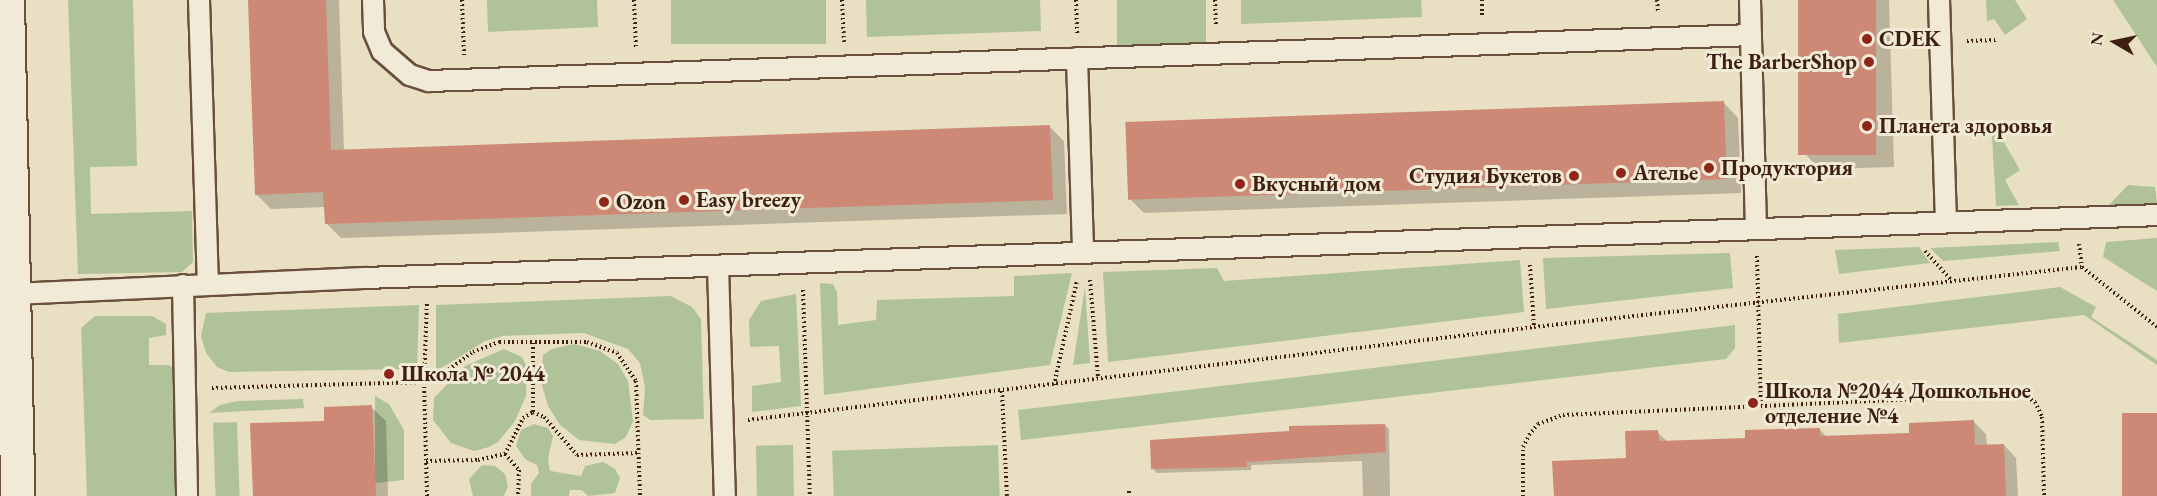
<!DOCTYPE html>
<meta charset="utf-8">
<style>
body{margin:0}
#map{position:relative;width:2157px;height:496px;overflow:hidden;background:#e9dfc2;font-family:"EB Garamond",serif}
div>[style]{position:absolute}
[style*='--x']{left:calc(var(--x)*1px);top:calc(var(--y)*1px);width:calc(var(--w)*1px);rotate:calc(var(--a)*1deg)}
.green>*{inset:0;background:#b0c398;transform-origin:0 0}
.shadow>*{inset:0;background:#0003}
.building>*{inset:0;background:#cd8975;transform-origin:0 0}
.path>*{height:4px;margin-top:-2px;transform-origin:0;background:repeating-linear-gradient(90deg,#3f1f0f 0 1.5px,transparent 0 4.5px)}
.roads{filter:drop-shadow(2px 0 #6a4f3c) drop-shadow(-2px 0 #6a4f3c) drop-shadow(0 2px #6a4f3c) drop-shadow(0 -2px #6a4f3c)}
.service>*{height:20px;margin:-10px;padding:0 10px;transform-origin:10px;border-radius:10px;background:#f1ead7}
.minor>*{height:33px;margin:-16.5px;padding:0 16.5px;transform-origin:16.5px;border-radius:16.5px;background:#f1ead7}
.dots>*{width:16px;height:16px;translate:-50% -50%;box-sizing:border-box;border:3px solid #f1ead7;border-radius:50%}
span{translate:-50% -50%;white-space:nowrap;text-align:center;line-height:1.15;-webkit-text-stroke:6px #f1ead7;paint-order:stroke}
.poi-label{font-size:22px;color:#3f1f0f;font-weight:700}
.left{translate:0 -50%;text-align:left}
.right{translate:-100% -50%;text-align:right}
.north{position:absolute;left:2085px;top:12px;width:60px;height:60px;-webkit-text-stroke:4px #f1ead7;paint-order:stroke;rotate:279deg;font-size:16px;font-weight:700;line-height:24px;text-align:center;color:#3f1f0f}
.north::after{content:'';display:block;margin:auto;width:21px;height:27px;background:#3f1f0f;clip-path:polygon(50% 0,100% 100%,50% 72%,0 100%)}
</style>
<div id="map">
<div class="green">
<div style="clip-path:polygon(68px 0,133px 0,137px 166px,90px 167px,91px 214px,192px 211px,193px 262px,182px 272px,78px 274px)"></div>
<div style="clip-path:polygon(487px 0,597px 0,598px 27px,488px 32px)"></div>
<div style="left:671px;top:0;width:155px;height:44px"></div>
<div style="clip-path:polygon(866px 0,1040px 0,1041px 31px,867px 37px)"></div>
<div style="left:1117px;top:0;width:89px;height:50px"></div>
<div style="clip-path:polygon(1241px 0,1421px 0,1422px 17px,1241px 24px)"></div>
<div style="clip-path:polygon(1986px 0,2015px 0,2027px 19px,2005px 35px,1994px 19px,1987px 21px)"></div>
<div style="clip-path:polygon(2113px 0,2157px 0,2157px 67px)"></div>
<div style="clip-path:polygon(1991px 120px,2020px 170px,2005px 180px,2019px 205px,1996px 206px)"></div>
<div style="clip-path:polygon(2128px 185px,2155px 187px,2157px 203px,2107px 207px)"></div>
<div style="clip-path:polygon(2157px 238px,2157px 291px,2103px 257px,2106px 242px)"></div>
<div style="clip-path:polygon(2058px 242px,2060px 251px,1943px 261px,1930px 248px)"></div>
<div style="clip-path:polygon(1919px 247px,1930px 263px,1839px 274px,1835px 250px)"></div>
<div style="clip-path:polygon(1730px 253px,1733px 288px,1546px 309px,1543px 258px)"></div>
<div style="clip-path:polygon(1520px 260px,1524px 312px,1108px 362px,1103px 272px,1217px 268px,1224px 281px)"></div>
<div style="clip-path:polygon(1072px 273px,1050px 365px,824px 395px,820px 283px,833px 284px,837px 292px,838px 325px,876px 320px,877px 300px,1014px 296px,1014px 276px)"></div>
<div style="clip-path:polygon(1085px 287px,1090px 363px,1073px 365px)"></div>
<div style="clip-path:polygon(2060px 287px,2096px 307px,2091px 317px,2157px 360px,2157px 365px,2084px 315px,1839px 343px,1838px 314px)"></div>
<div style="clip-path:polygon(796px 294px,801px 406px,752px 412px,752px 386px,781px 382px,779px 346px,750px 347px,749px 320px,761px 301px)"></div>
<div style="clip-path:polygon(671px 296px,692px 307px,701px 319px,704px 419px,650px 420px,643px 415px,645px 388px,640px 363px,628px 349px,584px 333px,503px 336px,485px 341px,440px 369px,436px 368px,436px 305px)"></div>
<div style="clip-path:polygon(419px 305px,417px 369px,229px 372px,217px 367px,206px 353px,201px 336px,206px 313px)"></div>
<div style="clip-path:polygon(95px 316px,152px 316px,166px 324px,166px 335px,149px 338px,149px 365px,169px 365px,176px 371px,179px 496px,87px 496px,81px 328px)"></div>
<div style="clip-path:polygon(1735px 325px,1735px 348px,1726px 359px,1021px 440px,1018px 410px)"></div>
<div style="clip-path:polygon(574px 344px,600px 351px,618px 364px,628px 381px,633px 421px,626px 437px,615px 444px,579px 440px,560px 425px,548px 406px,541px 382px,543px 355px,552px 349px)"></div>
<div style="clip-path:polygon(504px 349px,522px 357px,527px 367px,526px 396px,515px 421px,498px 442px,489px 447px,474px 451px,451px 443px,433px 420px,434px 398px,465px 366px)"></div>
<div style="clip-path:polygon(375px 396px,389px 404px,404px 430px,404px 480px,375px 483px)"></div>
<div style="clip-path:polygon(303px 399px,304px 408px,209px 413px,220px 405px,238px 401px)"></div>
<div style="left:237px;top:422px;width:74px;height:24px;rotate:88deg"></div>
<div style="clip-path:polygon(534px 424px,548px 428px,553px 436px,548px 459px,550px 471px,581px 476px,585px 466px,603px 462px,615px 469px,620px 478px,615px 493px,588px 496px,582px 490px,570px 490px,569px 496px,531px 496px,531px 484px,539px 473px,537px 465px,526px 460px,516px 446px,521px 430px)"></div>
<div style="left:793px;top:445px;width:51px;height:37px;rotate:89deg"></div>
<div style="left:998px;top:445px;width:51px;height:166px;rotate:88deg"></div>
<div style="clip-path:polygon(482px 465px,495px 466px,505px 474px,508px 486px,504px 496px,473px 496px,469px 479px)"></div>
</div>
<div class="shadow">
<div style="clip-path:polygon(250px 0,339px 0,344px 151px,1050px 127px,1064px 141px,1067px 214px,341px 238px,326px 223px,325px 207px,271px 209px,256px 194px)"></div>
<div style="clip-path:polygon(1799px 0,1889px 0,1894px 167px,1820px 169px,1805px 154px)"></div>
<div style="clip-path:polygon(1724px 103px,1738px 118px,1741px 193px,1144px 213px,1129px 198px)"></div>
<div style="clip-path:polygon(371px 407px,386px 421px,388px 496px,254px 496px,326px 422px)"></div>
<div style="clip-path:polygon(1974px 422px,1986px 434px,1987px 446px,2004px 445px,2016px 458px,2018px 496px,1555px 496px,1628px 459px,1657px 432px,1668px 442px,1747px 439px,1819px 429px,1827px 437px,1910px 435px)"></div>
<div style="clip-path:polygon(1385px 425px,1389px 429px,1390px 496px,1363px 496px,1362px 461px,1251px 465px,1251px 470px,1157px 473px,1153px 469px)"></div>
</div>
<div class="building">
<div style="clip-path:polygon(248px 0,326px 0,331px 150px,1050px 125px,1053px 200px,325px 224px,323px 192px,255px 195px)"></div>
<div style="left:1798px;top:0;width:78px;height:155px"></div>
<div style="left:1724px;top:101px;width:78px;height:599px;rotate:88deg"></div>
<div style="clip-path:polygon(372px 405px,376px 496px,253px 496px,250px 423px,324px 421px,324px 407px)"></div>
<div style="left:2157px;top:413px;width:83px;height:35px;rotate:90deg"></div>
<div style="clip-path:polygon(1974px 420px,1975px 445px,2004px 444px,2006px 496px,1554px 496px,1552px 461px,1626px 458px,1625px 431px,1658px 430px,1659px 441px,1745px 438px,1745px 430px,1820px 428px,1820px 436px,1909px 433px,1909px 423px)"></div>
<div style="clip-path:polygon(1385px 424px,1386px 452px,1247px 462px,1247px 467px,1151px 469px,1150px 440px,1289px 431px,1289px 426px)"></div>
</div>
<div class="path">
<div style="--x:462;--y:0;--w:55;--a:87.9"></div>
<div style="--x:634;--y:0;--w:49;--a:87.7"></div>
<div style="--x:842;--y:0;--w:42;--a:87.3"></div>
<div style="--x:1076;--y:0;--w:34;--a:88"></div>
<div style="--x:1215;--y:0;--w:26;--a:88"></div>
<div style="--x:1482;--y:0;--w:17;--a:90"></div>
<div style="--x:1657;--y:0;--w:11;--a:85"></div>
<div style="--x:1967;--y:41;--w:29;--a:-2"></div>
<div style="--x:2079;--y:244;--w:23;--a:83"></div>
<div style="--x:1925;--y:251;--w:38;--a:48"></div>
<div style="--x:1757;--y:256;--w:149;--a:88.5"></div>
<div style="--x:1530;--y:265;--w:62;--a:86.3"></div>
<div style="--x:1090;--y:280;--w:98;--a:85.3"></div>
<div style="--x:803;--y:290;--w:206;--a:88.1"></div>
<div style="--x:1054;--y:385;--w:107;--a:-77.6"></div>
<div style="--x:212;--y:388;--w:212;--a:-1.6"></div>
<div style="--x:424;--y:382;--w:10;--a:-11"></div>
<div style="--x:434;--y:380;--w:48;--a:-35.7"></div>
<div style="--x:473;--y:352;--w:28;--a:-21"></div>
<div style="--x:499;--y:342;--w:88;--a:0"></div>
<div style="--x:587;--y:342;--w:32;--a:20"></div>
<div style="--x:617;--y:353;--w:34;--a:56"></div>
<div style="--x:636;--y:381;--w:115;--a:88"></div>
<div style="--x:1002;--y:391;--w:105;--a:87.3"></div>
<div style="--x:533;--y:412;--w:12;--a:24"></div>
<div style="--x:544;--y:417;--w:50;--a:49"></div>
<div style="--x:577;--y:455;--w:62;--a:-1.8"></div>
<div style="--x:748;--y:420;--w:791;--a:-6.75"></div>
<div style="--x:1534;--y:327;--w:551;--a:-6.25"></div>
<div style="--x:2082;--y:267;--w:96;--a:38.7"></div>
<div style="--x:505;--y:454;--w:40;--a:-63.4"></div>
<div style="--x:523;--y:418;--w:12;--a:-31"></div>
<div style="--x:533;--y:412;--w:71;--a:-90"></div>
<div style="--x:426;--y:461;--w:52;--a:-1.1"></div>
<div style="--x:478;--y:460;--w:28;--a:-13"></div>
<div style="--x:505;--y:454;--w:21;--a:49"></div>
<div style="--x:519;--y:470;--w:26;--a:92"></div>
<div style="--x:1129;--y:491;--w:5;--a:90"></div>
<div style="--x:427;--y:496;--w:114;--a:-91.5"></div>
<div style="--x:424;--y:382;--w:81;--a:-87.9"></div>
<div style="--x:1523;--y:496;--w:49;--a:-90"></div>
<div style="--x:1523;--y:447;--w:13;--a:-63"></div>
<div style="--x:1529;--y:435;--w:14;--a:-51"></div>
<div style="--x:1538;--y:424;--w:27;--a:-20"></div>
<div style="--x:1563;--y:415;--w:447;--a:-2.6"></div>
<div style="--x:2010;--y:395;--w:13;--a:0"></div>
<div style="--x:2023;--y:395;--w:14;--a:30"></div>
<div style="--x:2035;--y:402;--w:17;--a:65"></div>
<div style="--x:2042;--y:417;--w:79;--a:88.5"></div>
</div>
<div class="roads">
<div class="service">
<div style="--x:199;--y:0;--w:284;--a:88.2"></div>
<div style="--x:373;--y:0;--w:32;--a:88"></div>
<div style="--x:374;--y:32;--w:21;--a:67"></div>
<div style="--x:382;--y:51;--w:37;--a:41"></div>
<div style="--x:410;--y:75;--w:20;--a:18"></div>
<div style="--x:429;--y:81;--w:1323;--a:-1.99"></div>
<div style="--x:1750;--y:0;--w:229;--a:88.5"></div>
<div style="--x:1939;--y:0;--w:222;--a:88.2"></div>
<div style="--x:1077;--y:58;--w:195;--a:88.2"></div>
<div style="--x:718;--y:266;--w:230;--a:88.3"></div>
<div style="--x:183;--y:285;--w:211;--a:88.9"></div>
<div style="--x:12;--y:294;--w:353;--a:-2.6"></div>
<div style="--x:365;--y:278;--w:1793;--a:-2.01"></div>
</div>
<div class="minor">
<div style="--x:7;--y:0;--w:496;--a:88.8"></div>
</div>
</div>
<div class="dots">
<div style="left:1867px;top:39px;background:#8f2418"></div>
<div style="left:1869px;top:62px;background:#8f2418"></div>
<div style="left:1867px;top:126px;background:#8f2418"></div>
<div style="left:1709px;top:168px;background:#8f2418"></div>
<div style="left:1621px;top:173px;background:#8f2418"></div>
<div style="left:1574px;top:176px;background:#8f2418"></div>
<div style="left:1240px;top:184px;background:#8f2418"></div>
<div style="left:684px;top:200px;background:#8f2418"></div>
<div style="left:604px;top:202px;background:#8f2418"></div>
<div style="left:389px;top:374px;background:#8f2418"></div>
<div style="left:1753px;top:403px;background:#8f2418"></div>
</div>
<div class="poi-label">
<span class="left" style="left:1879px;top:39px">CDEK</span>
<span class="right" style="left:1857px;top:62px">The BarberShop</span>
<span class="left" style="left:1879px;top:126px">Планета здоровья</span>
<span class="left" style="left:1721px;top:168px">Продуктория</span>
<span class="left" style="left:1633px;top:173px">Ателье</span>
<span class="right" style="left:1562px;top:176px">Студия Букетов</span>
<span class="left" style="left:1252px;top:184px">Вкусный дом</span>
<span class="left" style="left:696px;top:200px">Easy breezy</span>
<span class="left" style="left:616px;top:202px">Ozon</span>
<span class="left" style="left:401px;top:374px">Школа № 2044</span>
<span class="left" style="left:1765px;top:403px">Школа №2044 Дошкольное<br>отделение №4</span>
</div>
<div class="north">N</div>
</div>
